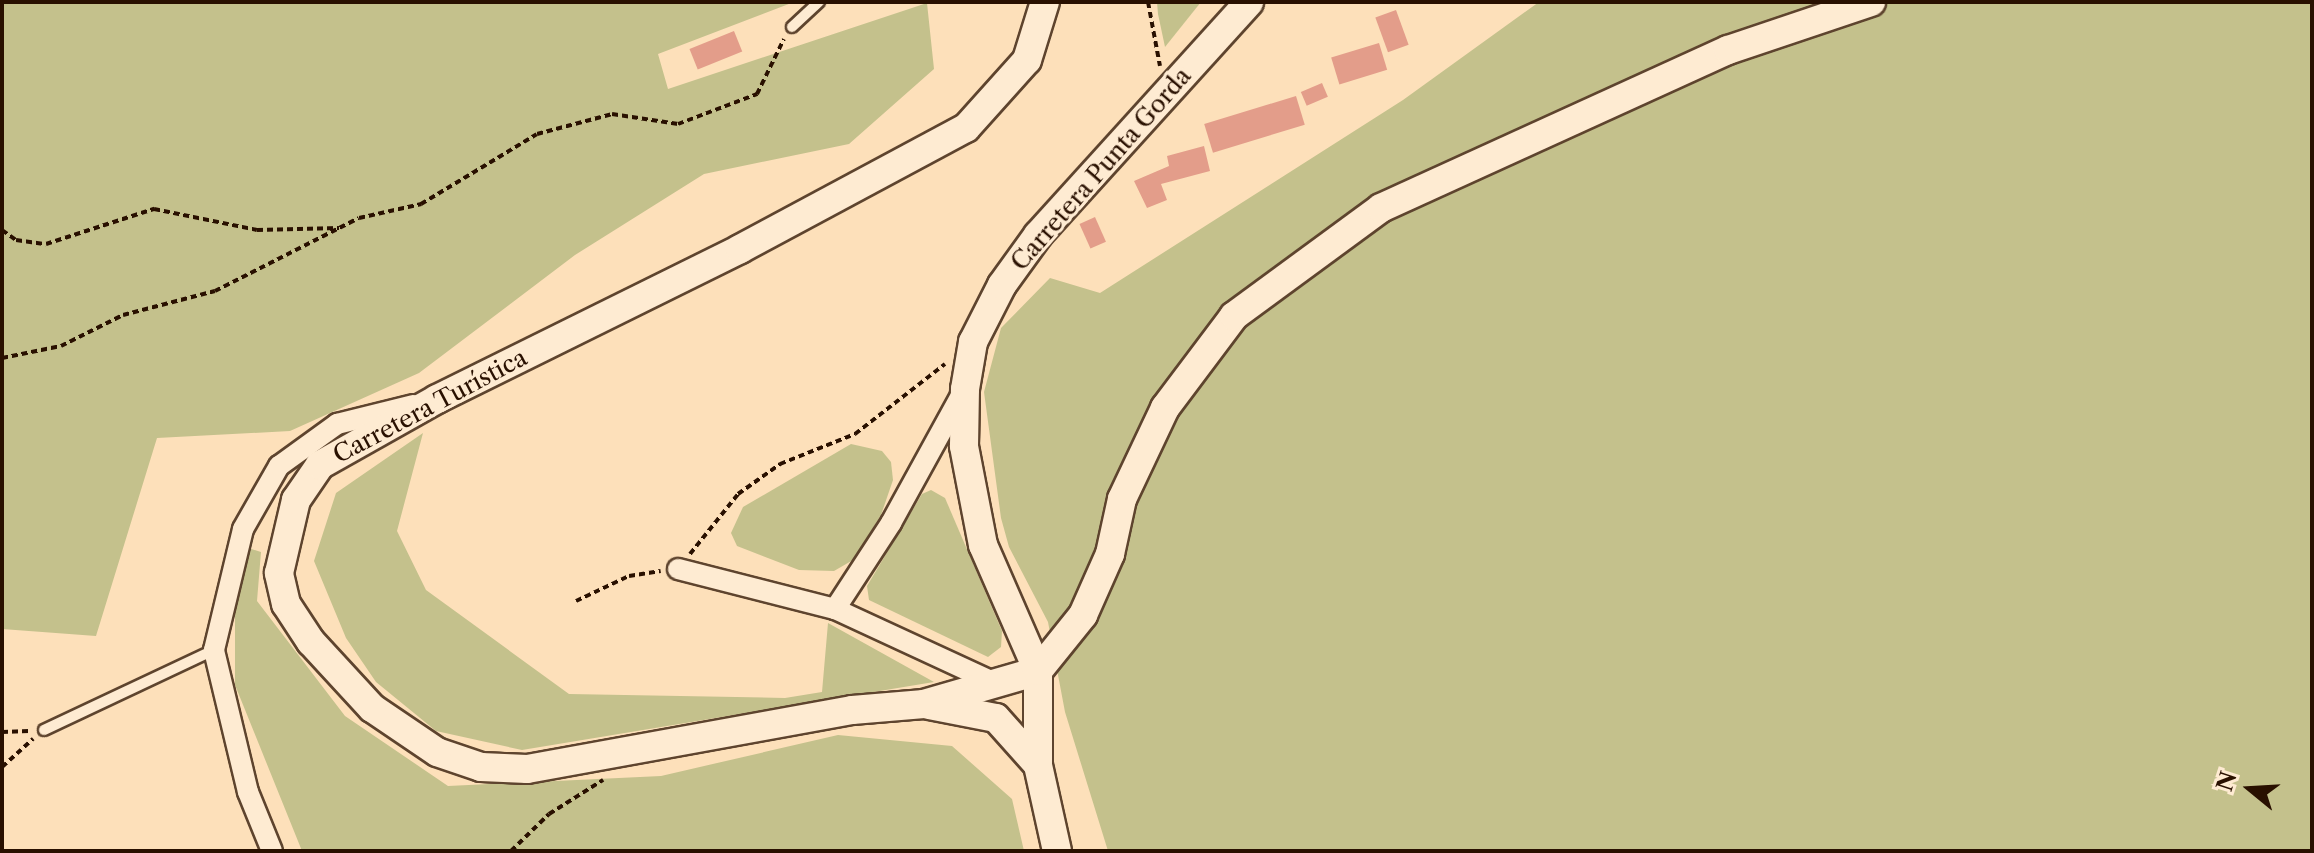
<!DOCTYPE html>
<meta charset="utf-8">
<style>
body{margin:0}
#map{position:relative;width:2314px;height:853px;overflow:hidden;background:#fde0ba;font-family:"Libre Caslon Text",serif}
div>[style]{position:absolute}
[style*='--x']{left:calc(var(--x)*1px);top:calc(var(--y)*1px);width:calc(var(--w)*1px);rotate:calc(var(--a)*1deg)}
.green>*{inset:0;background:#c4c18c}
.building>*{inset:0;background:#e39d8a;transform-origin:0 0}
.path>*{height:4px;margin-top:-2px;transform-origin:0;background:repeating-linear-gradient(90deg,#291000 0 6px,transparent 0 10px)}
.roads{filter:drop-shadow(2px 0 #5e442e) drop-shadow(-2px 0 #5e442e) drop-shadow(0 2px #5e442e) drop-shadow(0 -2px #5e442e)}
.service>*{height:10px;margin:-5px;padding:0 5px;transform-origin:5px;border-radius:5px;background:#feebd2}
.minor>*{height:20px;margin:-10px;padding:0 10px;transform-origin:10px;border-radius:10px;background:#feebd2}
.secondary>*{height:28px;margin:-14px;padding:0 14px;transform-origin:14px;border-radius:14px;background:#feebd2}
span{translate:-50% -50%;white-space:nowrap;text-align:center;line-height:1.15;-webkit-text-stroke:6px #feebd2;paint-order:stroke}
.street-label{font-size:24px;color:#291000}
.frame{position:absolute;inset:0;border:4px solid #291000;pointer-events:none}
.north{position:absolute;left:2210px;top:749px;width:80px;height:80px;-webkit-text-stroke:6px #feebd2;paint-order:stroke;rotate:288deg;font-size:22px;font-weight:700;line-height:32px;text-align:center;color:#291000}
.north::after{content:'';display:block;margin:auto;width:28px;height:36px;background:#291000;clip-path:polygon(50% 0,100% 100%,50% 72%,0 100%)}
</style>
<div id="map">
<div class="green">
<div style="clip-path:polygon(2px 2px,794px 2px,658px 54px,668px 89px,927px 3px,934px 69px,849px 144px,704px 174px,575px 255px,419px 373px,290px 431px,157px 438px,96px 636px,2px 629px)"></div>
<div style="clip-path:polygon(1157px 2px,1201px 2px,1165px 47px,1158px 14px)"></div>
<div style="clip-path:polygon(1539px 2px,2312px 2px,2312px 851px,1108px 851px,1065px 712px,1048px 622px,1009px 547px,1001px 518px,984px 392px,1001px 328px,1050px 278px,1100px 293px,1403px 100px)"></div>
<div style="clip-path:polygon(423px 433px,397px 531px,426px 590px,569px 694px,785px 698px,822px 692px,828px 623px,934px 682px,522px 750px,436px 731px,376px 682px,346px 638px,314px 561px,336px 493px)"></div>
<div style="clip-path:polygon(851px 444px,882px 451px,891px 462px,893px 480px,881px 515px,853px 560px,834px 571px,799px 570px,737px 546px,731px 533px,743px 507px)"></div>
<div style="clip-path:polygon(931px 490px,945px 498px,1002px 631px,1001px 647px,988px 657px,869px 600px,867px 586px,922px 494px)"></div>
<div style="clip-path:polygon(245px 547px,261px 552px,257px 601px,345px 716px,448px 786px,661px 776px,838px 735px,952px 746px,1012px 799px,1024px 851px,302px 851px,235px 685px,235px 612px)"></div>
</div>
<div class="building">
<div style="left:1396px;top:10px;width:37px;height:22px;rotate:70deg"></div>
<div style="left:734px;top:31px;width:22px;height:48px;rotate:68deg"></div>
<div style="left:1379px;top:43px;width:28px;height:50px;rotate:73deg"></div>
<div style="left:1322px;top:83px;width:15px;height:23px;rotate:67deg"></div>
<div style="left:1296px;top:96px;width:30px;height:96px;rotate:73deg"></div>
<div style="clip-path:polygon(1204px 146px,1210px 171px,1161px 184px,1167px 200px,1147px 208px,1134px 181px,1169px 166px,1167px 156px)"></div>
<div style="left:1095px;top:217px;width:27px;height:17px;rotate:66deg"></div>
</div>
<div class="path">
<div style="--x:1148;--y:2;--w:65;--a:79.4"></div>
<div style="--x:2;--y:230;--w:17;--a:36"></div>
<div style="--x:16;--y:240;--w:30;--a:8"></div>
<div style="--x:46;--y:244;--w:114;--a:-18"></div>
<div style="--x:154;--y:209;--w:105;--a:11.5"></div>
<div style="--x:257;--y:230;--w:82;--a:-1.4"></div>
<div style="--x:2;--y:358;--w:60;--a:-11.5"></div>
<div style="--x:61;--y:346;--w:69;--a:-26.6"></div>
<div style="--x:123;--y:315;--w:95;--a:-14.6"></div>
<div style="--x:215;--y:291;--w:161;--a:-26.9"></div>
<div style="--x:359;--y:218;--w:64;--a:-12.7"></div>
<div style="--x:421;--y:204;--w:135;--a:-31.1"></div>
<div style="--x:537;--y:134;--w:78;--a:-14.9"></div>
<div style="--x:612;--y:114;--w:67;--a:8.6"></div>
<div style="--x:678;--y:124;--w:85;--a:-20.8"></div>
<div style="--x:757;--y:94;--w:61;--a:-63.9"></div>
<div style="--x:690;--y:554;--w:77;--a:-51.3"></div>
<div style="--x:738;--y:494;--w:52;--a:-35.5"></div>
<div style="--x:780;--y:464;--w:81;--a:-21.8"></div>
<div style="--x:855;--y:434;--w:114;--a:-37.9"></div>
<div style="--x:576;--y:601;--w:59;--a:-25.3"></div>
<div style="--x:629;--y:576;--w:32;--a:-9"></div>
<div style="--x:2;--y:732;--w:27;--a:-2"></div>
<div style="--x:2;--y:767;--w:42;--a:-42.1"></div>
<div style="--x:511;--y:851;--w:53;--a:-44.2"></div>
<div style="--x:549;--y:814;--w:64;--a:-32.2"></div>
</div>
<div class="roads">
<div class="service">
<div style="--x:792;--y:27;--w:37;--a:-43"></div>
<div style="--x:44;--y:730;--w:188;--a:-25.2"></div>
</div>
<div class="minor">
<div style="--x:678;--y:569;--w:162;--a:14.3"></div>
<div style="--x:835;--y:609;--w:176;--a:24.8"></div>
<div style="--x:835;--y:609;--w:103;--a:-56.9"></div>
<div style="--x:891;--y:523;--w:149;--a:-61.2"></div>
<div style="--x:272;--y:851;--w:64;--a:-112.1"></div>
<div style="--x:248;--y:792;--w:146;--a:-103.5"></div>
<div style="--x:214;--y:650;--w:124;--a:-76.5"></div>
<div style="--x:243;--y:529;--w:73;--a:-60.3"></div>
<div style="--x:279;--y:466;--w:72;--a:-35.9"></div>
<div style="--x:337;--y:424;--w:78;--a:-14"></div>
</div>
<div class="secondary">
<div style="--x:1038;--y:671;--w:119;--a:163.9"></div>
<div style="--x:924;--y:704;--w:72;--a:175.2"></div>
<div style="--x:852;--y:710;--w:330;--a:169.7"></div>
<div style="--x:527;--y:769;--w:46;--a:-177.5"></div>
<div style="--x:481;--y:767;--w:46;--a:-161.2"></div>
<div style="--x:437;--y:752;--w:78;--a:-145.9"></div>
<div style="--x:372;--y:708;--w:90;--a:-132.7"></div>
<div style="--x:311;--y:642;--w:45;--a:-123.3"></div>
<div style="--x:286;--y:604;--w:32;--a:-103"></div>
<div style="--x:279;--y:573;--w:75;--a:-76.9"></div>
<div style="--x:296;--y:500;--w:42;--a:-55.6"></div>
<div style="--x:320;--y:465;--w:134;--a:-29.4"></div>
<div style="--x:437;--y:399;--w:338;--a:-26.3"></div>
<div style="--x:740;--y:249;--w:256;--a:-28.2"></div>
<div style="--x:966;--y:128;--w:91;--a:-48.1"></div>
<div style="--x:1027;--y:60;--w:61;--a:-72.8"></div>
<div style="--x:1038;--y:671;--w:72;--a:-51.2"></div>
<div style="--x:1083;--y:615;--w:67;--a:-66.1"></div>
<div style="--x:1110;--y:554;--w:56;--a:-77.7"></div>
<div style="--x:1122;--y:499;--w:101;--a:-64.7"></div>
<div style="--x:1165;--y:408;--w:115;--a:-53.1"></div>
<div style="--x:1234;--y:316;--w:182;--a:-36.3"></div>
<div style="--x:1381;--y:208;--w:381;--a:-24.5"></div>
<div style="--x:1728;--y:50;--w:151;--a:-18.6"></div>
<div style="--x:929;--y:705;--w:68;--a:11"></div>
<div style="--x:996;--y:718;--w:63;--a:48.2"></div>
<div style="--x:1057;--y:851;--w:88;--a:-102.5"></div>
<div style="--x:1038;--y:765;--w:94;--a:-90"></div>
<div style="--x:1038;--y:671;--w:137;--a:-113.6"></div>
<div style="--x:983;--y:545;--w:101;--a:-100.9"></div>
<div style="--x:964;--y:446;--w:57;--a:-89"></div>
<div style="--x:965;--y:389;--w:48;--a:-80.3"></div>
<div style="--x:973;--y:342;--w:64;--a:-63"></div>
<div style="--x:1002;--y:285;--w:62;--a:-54.2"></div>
<div style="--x:1038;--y:235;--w:314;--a:-47.8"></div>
</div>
</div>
<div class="street-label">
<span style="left:1101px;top:169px;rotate:-49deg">Carretera Punta Gorda</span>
<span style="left:430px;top:406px;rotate:-28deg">Carretera Turística</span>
</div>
<div class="frame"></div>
<div class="north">N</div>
</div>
